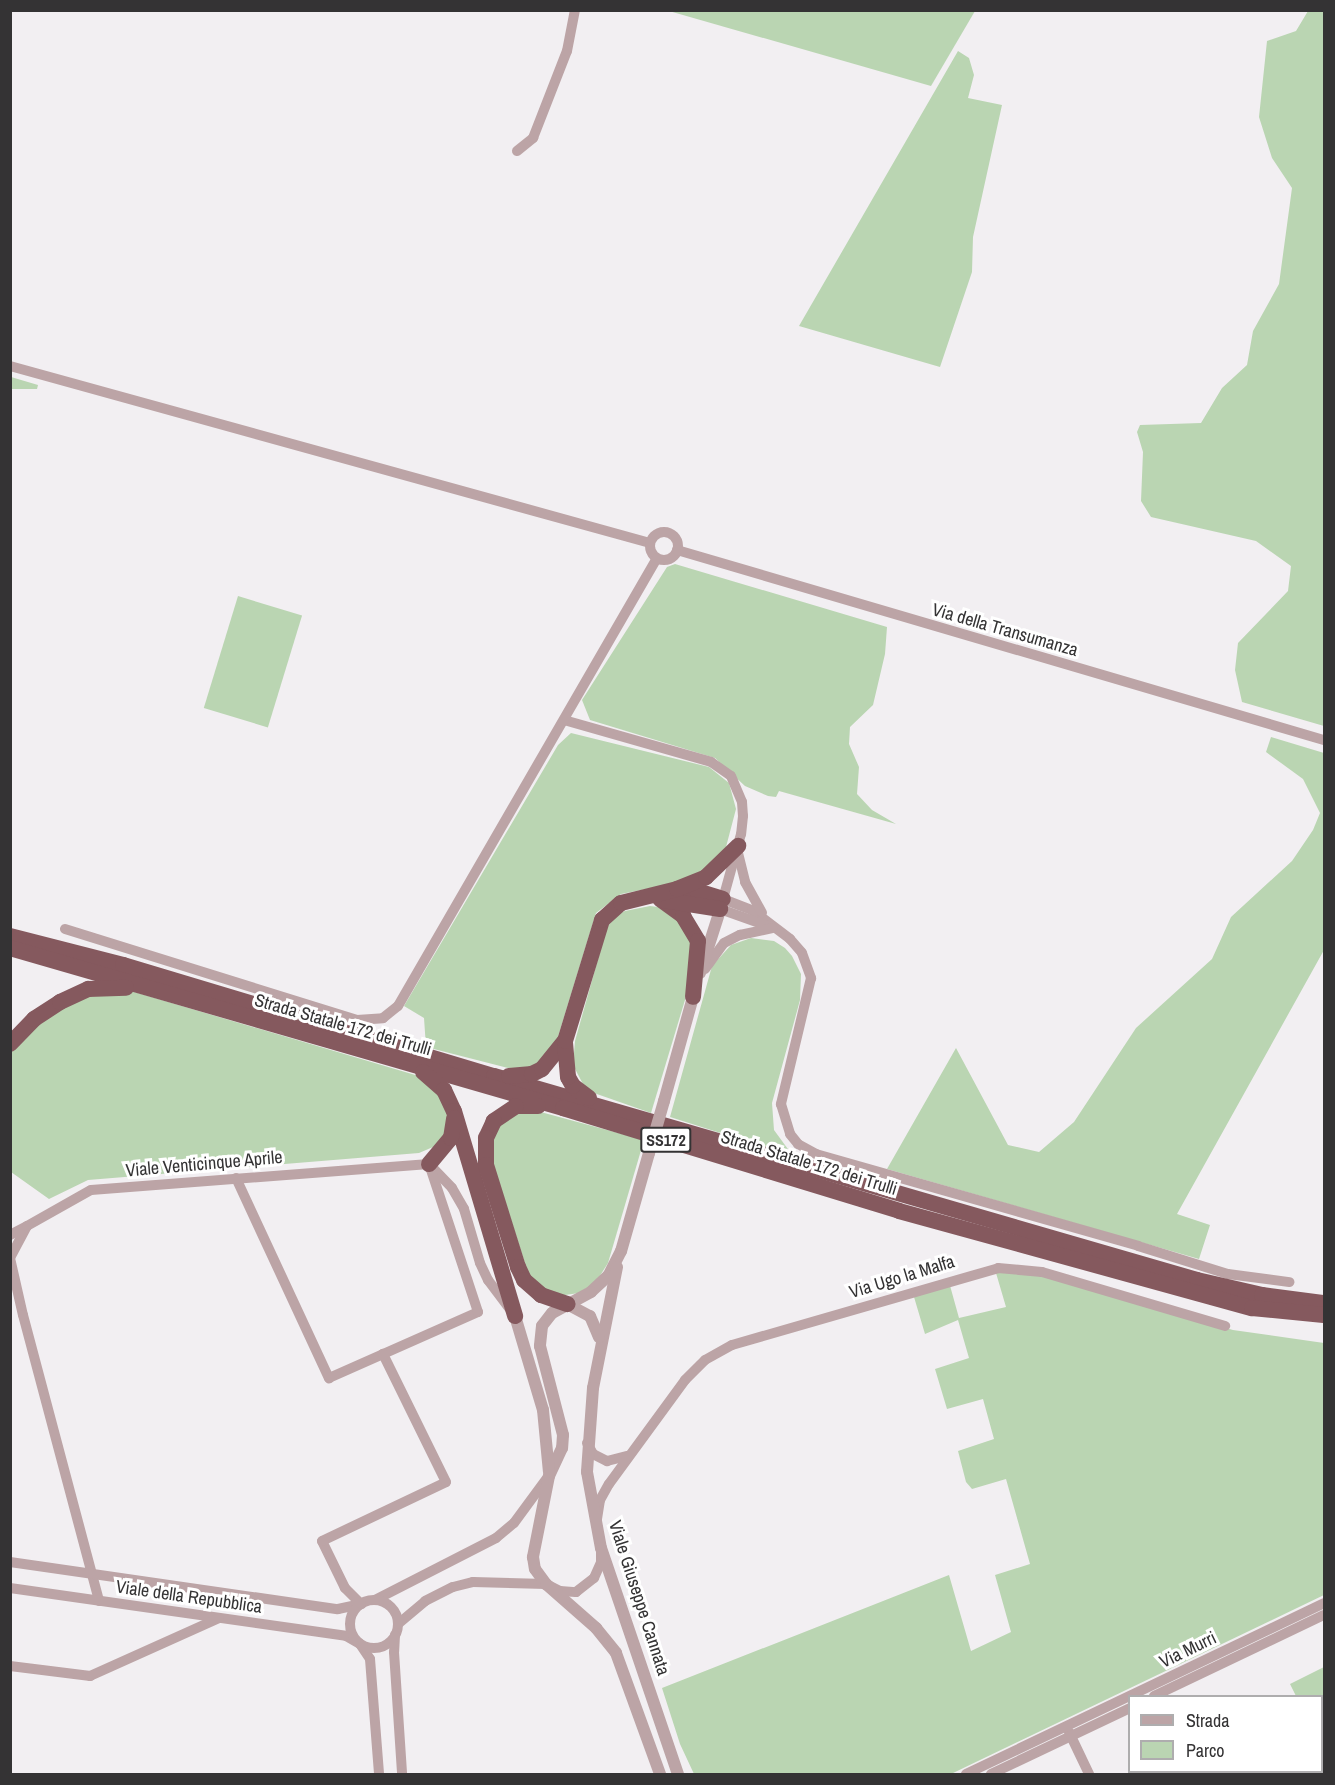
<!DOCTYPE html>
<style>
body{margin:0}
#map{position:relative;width:1335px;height:1785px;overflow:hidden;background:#f2eff2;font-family:"Archivo Narrow",sans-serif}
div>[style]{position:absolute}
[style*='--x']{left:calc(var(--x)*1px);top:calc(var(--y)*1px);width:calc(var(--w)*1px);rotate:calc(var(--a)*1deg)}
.green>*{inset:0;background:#bad5b2;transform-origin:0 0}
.minor>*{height:10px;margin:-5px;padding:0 5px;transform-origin:5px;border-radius:5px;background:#bca4a6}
.minor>.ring{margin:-5px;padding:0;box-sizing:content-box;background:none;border:10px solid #bca4a6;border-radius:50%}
.tertiary>*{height:12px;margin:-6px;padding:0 6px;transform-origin:6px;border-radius:6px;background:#bca4a6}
.trunk>*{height:16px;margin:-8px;padding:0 8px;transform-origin:8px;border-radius:8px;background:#85595e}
.tertiary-bridge>*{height:12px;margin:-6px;padding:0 6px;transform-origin:6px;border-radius:6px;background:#bca4a6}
span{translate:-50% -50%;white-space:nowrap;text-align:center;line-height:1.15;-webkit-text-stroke:6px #fff;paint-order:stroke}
.shield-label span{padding:2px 4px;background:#fff;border:2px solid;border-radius:4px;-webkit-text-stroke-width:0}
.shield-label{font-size:16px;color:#343334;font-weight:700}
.street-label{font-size:18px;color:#343334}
.frame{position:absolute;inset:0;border:12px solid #343334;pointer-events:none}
.legend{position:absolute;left:1128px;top:1695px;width:195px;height:78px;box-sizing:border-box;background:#fff;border:2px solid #aeadae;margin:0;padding:8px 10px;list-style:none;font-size:18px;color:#343334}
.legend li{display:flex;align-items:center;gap:12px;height:30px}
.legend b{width:30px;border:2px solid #aeadae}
</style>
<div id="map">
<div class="green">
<div style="clip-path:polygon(669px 11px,975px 11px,931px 86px)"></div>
<div style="clip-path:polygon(1308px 11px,1324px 11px,1324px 726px,1242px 702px,1235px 670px,1238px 643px,1288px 591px,1291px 566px,1256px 541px,1151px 517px,1141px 501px,1143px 452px,1137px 432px,1140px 425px,1201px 423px,1222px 388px,1247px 365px,1253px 331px,1279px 284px,1292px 188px,1272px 158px,1259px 117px,1267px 41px,1296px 31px)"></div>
<div style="clip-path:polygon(958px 51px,969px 58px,974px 75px,968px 98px,1002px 105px,973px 237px,972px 272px,940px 367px,799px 326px)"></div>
<div style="clip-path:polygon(11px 377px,38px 385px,37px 389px,11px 389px)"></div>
<div style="clip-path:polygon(675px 564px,887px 627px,885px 654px,873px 705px,850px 727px,849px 744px,859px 767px,857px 794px,872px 810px,896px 824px,779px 791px,776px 797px,768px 796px,745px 786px,715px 758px,590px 720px,582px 700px,667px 567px)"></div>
<div style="left:238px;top:596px;width:67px;height:117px;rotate:17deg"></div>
<div style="clip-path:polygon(571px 733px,709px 767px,729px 783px,736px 809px,726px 847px,709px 869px,676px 883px,621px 894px,596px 913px,557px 1040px,535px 1067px,512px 1069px,426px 1047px,424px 1018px,404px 1006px,558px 745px)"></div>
<div style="clip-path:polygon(1271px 737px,1324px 753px,1324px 950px,1177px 1214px,1210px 1225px,1199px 1259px,887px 1169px,956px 1048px,1008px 1145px,1039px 1152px,1074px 1122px,1136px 1028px,1212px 959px,1231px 917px,1292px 861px,1313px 830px,1320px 813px,1303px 779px,1266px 752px)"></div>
<div style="clip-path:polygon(650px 906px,658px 907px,688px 928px,694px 970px,651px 1113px,594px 1093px,584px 1086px,573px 1065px,575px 1041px,607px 927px,618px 914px,625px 911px)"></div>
<div style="clip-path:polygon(751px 938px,774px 941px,785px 948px,792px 956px,801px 974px,800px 1000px,772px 1103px,774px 1130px,793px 1156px,670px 1117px,712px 966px,731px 945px)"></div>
<div style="clip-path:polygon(96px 991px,131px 991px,422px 1077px,438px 1089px,450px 1124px,440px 1144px,419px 1153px,88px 1180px,49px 1199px,11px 1172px,10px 1053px,34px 1022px)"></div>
<div style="clip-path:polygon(537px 1111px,644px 1140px,608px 1263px,596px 1282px,579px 1293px,558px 1296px,530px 1279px,488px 1148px,500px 1120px,508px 1114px)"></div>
<div style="clip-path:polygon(1024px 1271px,1233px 1330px,1324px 1343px,1324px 1595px,951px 1774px,694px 1774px,680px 1744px,662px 1688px,949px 1575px,971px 1651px,1011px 1632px,995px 1575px,1030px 1564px,1006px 1479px,972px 1489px,966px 1482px,958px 1451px,994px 1439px,983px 1399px,947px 1409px,935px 1369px,969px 1358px,958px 1320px,925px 1334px,914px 1297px,949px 1282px,959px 1318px,1006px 1307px,996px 1273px)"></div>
<div style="clip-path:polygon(1324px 1667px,1324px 1757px,1322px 1750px,1322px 1696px,1296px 1696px,1290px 1684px)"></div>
</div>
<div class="minor">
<div style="--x:517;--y:151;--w:21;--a:-39"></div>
<div style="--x:533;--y:138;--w:93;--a:-68.7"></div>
<div style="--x:567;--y:51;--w:42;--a:-79"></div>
<div style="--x:10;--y:366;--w:664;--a:15.46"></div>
<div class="ring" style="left:650px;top:532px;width:18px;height:18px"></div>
<div style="--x:677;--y:550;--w:674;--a:16.37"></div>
<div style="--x:564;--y:720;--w:153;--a:15.9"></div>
<div style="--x:711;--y:762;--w:24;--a:35"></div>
<div style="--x:731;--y:776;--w:28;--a:67"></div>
<div style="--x:742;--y:802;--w:14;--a:86"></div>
<div style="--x:743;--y:816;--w:18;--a:96"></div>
<div style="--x:741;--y:834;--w:67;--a:105.5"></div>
<div style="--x:723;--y:899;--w:31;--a:21"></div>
<div style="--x:752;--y:910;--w:48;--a:37.3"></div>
<div style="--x:790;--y:939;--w:18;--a:49"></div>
<div style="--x:802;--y:953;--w:27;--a:70"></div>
<div style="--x:811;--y:978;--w:130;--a:103.4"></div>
<div style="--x:781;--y:1104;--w:31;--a:73"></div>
<div style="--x:790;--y:1134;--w:13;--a:51"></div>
<div style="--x:798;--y:1144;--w:21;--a:29"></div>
<div style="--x:816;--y:1154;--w:335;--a:15.9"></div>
<div style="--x:1138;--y:1246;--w:94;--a:17.3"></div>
<div style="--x:1228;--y:1274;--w:62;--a:7.5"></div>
<div style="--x:738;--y:853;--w:30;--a:76"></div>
<div style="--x:745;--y:882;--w:35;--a:61"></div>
<div style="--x:720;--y:909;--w:51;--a:19.5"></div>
<div style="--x:65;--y:929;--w:306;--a:17.3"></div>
<div style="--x:357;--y:1020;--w:26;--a:-4"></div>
<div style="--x:383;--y:1018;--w:19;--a:-39"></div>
<div style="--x:398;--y:1006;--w:517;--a:-59.97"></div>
<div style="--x:705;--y:969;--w:32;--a:-54"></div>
<div style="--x:724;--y:943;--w:18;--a:-27"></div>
<div style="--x:740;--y:935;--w:33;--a:-12"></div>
<div style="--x:429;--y:1164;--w:33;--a:46"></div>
<div style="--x:452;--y:1188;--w:24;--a:60"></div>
<div style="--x:464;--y:1209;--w:56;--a:73.5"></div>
<div style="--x:480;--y:1263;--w:19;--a:65"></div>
<div style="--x:488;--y:1280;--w:35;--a:53"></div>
<div style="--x:236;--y:1178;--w:221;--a:65.1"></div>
<div style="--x:329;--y:1378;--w:163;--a:-23.9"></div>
<div style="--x:478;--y:1312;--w:156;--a:-108.3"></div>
<div style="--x:10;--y:1235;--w:19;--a:-28"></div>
<div style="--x:10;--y:1258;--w:36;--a:-62"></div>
<div style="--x:27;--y:1226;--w:73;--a:-29.4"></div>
<div style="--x:91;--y:1190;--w:339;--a:-4.4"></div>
<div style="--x:10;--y:1258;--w:58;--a:77.2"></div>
<div style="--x:23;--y:1315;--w:296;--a:75.1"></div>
<div style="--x:587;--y:1443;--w:13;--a:61"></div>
<div style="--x:593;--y:1454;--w:16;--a:27"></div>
<div style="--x:607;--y:1461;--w:21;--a:-14"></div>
<div style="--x:597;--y:1519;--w:19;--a:-81"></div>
<div style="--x:600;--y:1500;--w:18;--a:-61"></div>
<div style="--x:609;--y:1484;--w:129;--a:-53.8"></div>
<div style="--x:685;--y:1380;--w:28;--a:-45"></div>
<div style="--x:705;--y:1360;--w:31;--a:-29"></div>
<div style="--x:732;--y:1345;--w:277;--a:-16.1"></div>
<div style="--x:998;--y:1268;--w:44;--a:5.2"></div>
<div style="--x:1042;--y:1272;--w:191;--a:16.4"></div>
<div style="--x:10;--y:1562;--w:331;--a:8.2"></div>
<div style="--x:338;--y:1609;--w:24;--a:-12"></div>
<div style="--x:10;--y:1588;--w:339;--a:8.1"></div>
<div style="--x:346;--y:1636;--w:16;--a:30"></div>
<div style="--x:360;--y:1644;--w:18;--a:56"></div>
<div style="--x:370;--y:1659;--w:115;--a:85.5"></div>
<div style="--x:375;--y:1600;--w:136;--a:-27.1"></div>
<div style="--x:496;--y:1538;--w:23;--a:-40"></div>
<div style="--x:514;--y:1523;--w:56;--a:-53.7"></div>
<div class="ring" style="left:350px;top:1600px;width:38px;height:38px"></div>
<div style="--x:361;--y:1604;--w:23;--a:-135"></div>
<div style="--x:345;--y:1588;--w:52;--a:-116.1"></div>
<div style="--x:322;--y:1541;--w:137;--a:-25.4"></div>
<div style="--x:446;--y:1482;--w:143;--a:-116.2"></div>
<div style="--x:398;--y:1624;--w:35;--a:-40"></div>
<div style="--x:425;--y:1601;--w:31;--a:-27"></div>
<div style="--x:453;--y:1587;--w:21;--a:-14"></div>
<div style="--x:473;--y:1582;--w:73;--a:1.6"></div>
<div style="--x:546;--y:1584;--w:16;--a:27"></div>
<div style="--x:560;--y:1591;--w:16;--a:4"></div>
<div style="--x:576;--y:1592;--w:23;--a:-38"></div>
<div style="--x:594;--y:1578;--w:17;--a:-66"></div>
<div style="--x:601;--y:1562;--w:12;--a:-90"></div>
<div style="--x:395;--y:1635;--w:17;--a:93"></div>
<div style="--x:394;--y:1652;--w:122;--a:86.2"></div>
<div style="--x:10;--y:1666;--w:81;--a:7.1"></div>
<div style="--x:90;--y:1676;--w:141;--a:-24.2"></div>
<div style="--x:1154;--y:1696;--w:188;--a:-25.5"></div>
<div style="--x:1069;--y:1732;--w:47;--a:64.5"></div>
<div style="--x:966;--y:1774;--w:397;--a:-25.5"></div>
<div style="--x:991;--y:1774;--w:154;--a:-25.4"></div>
</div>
<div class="tertiary">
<div style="--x:700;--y:973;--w:72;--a:-72.3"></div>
<div style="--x:664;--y:1101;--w:115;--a:-74.4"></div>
<div style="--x:649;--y:1153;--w:102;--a:105.9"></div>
<div style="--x:621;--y:1251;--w:28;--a:117"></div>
<div style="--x:608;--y:1276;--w:23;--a:137"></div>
<div style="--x:591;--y:1292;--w:44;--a:151.7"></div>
<div style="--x:552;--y:1313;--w:16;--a:128"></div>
<div style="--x:542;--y:1326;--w:20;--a:96"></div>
<div style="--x:540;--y:1346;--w:92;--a:75.5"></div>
<div style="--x:563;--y:1435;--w:13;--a:94"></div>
<div style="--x:562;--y:1448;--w:31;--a:115"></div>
<div style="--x:549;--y:1476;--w:83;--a:101.2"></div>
<div style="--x:533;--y:1557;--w:12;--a:81"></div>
<div style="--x:535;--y:1569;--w:19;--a:54"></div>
<div style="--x:546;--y:1584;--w:67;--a:41.3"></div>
<div style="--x:596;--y:1628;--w:32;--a:51"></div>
<div style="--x:616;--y:1653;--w:129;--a:70"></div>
<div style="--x:617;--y:1267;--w:123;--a:101.2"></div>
<div style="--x:593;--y:1388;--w:84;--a:94.1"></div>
<div style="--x:587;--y:1472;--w:77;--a:79.6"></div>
<div style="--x:601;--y:1548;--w:239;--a:71.2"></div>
<div style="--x:567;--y:1304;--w:26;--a:28"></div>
<div style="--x:590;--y:1316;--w:23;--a:67"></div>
<div style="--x:515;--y:1316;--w:98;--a:73.4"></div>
<div style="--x:543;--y:1410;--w:62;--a:84.5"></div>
</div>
<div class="trunk">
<div style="--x:681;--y:889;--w:16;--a:7"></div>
<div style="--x:697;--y:891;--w:27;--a:17"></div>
<div style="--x:660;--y:899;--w:29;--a:36"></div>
<div style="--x:683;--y:916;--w:29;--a:59"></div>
<div style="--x:698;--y:941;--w:56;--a:95.1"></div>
<div style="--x:663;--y:900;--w:58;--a:9"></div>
<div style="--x:10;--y:936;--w:117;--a:14.4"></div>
<div style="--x:123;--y:965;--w:387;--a:16.7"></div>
<div style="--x:494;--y:1076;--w:732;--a:16.18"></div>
<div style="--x:1197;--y:1280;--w:67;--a:13"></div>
<div style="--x:1262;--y:1295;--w:63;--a:7.4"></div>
<div style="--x:10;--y:948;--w:576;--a:16.14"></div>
<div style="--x:563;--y:1108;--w:351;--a:17"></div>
<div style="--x:899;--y:1211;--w:366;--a:15.4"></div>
<div style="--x:1252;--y:1308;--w:72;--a:5.6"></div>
<div style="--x:10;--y:1044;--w:35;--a:-46"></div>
<div style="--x:34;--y:1019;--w:31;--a:-33"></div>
<div style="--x:60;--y:1002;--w:31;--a:-25"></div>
<div style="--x:88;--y:989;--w:38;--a:-2"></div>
<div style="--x:423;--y:1072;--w:28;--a:41"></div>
<div style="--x:444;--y:1090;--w:23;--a:65"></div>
<div style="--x:454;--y:1111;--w:214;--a:73.4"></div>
<div style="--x:509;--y:1076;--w:23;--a:-5"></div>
<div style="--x:532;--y:1074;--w:11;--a:-27"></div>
<div style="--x:542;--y:1069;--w:36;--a:-51"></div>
<div style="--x:589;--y:1098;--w:20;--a:-143"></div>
<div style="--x:573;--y:1086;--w:10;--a:-119"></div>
<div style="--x:568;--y:1077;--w:36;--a:-95"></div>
<div style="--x:565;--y:1041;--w:127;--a:-73"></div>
<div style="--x:602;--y:920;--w:25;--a:-42"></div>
<div style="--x:621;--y:903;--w:58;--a:-14"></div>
<div style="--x:677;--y:889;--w:31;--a:-22"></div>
<div style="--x:706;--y:877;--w:45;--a:-44.1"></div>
<div style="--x:538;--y:1106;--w:22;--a:180"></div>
<div style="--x:516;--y:1106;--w:27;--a:146"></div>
<div style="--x:494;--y:1121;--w:19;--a:115"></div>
<div style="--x:486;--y:1138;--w:27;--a:90"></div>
<div style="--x:486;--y:1165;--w:107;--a:72.6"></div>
<div style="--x:518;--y:1267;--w:14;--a:65"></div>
<div style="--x:524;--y:1280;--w:23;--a:41"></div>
<div style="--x:541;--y:1295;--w:28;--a:19"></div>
<div style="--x:429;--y:1164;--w:34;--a:-50"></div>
<div style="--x:451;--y:1138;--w:20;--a:-81"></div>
</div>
<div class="tertiary-bridge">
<div style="--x:649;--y:1153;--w:54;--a:-73.9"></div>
</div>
<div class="shield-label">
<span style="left:666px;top:1140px">SS172</span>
</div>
<div class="street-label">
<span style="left:1005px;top:630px;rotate:16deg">Via della Transumanza</span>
<span style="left:343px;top:1025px;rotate:16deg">Strada Statale 172 dei Trulli</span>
<span style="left:809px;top:1163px;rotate:17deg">Strada Statale 172 dei Trulli</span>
<span style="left:204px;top:1164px;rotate:-5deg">Viale Venticinque Aprile</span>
<span style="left:902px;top:1277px;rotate:-17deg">Via Ugo la Malfa</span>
<span style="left:189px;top:1597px;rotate:8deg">Viale della Repubblica</span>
<span style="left:639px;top:1598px;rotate:72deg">Viale Giuseppe Cannata</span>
<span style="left:1188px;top:1650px;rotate:-26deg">Via Murri</span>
</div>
<div class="frame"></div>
<ul class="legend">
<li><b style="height:8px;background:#bca4a6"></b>Strada</li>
<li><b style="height:16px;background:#bad5b2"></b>Parco</li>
</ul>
</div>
